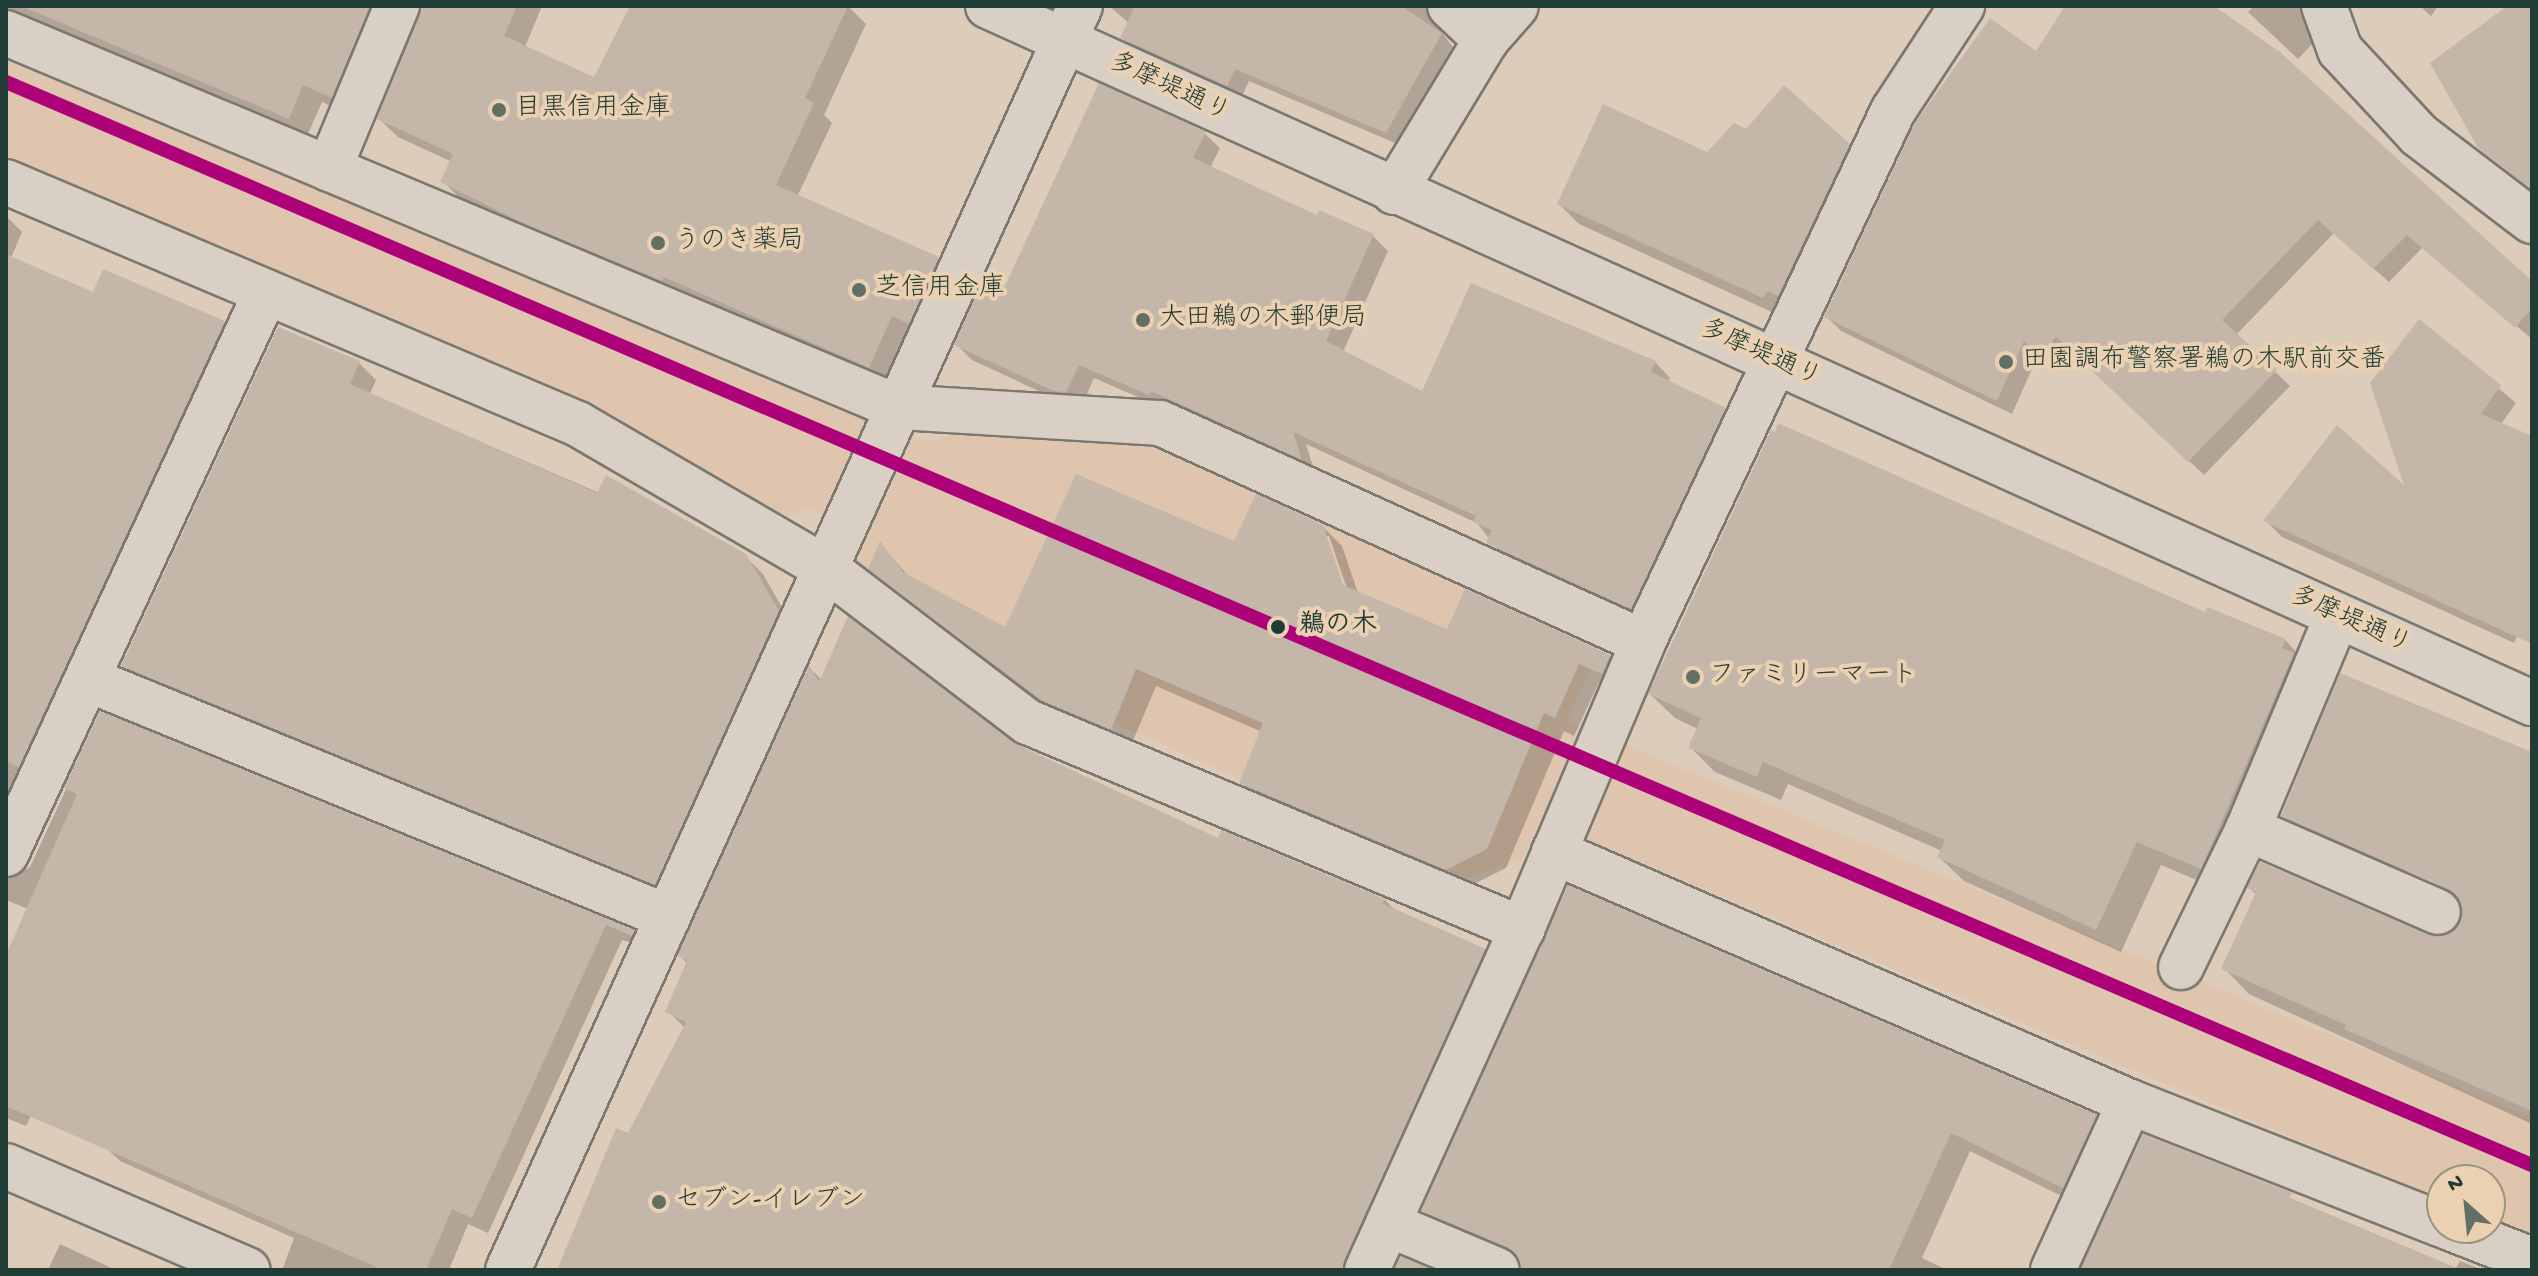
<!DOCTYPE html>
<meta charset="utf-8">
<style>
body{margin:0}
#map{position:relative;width:2538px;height:1276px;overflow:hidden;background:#deccbb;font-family:"Gochi Hand","Klee One",sans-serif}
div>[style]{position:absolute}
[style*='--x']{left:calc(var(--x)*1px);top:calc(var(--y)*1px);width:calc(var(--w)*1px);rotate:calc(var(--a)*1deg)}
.built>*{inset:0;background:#dfc5ad}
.shadow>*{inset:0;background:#0003}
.building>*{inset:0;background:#c4b7a9}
.roads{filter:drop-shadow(2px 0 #7a786f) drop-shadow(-2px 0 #7a786f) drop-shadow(0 2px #7a786f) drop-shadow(0 -2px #7a786f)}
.minor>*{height:44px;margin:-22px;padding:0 22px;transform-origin:22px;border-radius:22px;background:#d9cfc4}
.major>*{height:44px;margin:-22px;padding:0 22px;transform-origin:22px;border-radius:22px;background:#d9cfc4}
.rail-1>*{height:14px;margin:-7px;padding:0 7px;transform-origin:7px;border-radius:7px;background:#ae0378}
.dots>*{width:22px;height:22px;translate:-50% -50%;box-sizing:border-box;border:4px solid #ebd0b2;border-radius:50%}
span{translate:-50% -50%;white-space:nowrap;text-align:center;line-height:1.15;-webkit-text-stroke:8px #ebd0b2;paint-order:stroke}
.street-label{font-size:26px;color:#1f3d34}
.poi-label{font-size:26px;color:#1f3d34}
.left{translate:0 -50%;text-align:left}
.stop-label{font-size:26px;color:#1f3d34;font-weight:700}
.frame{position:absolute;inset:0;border:8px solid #1f3d34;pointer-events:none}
.north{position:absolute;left:2426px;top:1164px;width:80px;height:80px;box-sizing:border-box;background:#ebd0b2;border:2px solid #999580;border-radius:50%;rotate:333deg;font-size:22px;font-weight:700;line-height:32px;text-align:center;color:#1f3d34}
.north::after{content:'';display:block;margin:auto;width:28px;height:36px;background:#626f63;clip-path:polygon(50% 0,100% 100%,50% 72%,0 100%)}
</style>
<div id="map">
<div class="built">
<div style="clip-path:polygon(6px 51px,924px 441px,988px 429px,1148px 438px,1604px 639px,1567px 721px,2532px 1118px,2532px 1241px,2490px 1222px,2490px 1180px,2442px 1180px,2442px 1201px,1541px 820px,1522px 861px,1465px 878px,1081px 709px,964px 651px,854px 567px,869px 531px,808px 509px,771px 523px,6px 166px)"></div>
</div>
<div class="shadow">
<div style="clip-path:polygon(6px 6px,403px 6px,350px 115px,322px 102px,307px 136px,6px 12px)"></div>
<div style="clip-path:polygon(423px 6px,542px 6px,525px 47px,595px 79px,632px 6px,848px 6px,866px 24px,824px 115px,832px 123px,797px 197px,938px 259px,956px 277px,887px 385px,548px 242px,461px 200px,443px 181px,452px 162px,398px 137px,379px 119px)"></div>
<div style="clip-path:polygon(1109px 6px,1444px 6px,1438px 28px,1454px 48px,1400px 145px,1249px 81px,1241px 99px,1136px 51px,1122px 38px,1129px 23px)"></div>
<div style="clip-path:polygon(2067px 6px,2211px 6px,2532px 284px,2532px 339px,2422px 248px,2389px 282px,2334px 233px,2236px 335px,2290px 386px,2204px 475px,2072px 350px,2057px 368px,2039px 353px,2012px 414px,1841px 331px,1826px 316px,2036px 54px)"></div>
<div style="clip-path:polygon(2254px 6px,2320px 6px,2318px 38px,2298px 59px,2248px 12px)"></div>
<div style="clip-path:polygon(2420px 6px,2438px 6px,2431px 16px)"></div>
<div style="clip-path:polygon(1746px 132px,1849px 145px,1869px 165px,1783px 317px,1579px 224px,1559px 204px,1708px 155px)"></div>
<div style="clip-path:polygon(1204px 133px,1220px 148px,1210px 168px,1318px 218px,1373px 236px,1388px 251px,1343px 352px,1423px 394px,1655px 362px,1670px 378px,1668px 382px,1724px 410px,1740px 425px,1646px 623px,1504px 558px,1477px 523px,1306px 444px,1315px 473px,1094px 378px,1081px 407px,1071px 406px,972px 360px,956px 344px,1006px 289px)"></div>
<div style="clip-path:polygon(6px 216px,22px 232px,11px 258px,94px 295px,224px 322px,240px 339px,6px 845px)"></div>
<div style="clip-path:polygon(2419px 322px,2516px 403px,2501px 424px,2532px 438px,2532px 603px,2514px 643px,2282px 537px,2266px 521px,2408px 492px)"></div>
<div style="clip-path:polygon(359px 363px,376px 380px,370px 394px,745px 556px,763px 574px,795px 630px,672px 900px,140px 682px,123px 665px)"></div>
<div style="clip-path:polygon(evenodd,1322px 526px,1342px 546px,1358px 593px,1448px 632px,1609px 656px,1629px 676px,1622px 692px,1599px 682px,1574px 736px,1564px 731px,1506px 868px,1466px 888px,1261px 802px,1242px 783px,1262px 732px,1156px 686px,1130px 748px,1062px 719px,871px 568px,881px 545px,911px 579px,1006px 630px,1235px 544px,1322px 526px,1325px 536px,1329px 536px,1349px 594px,1345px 595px,1325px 536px)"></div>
<div style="clip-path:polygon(2207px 614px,2285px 640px,2309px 665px,2225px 892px,2161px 865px,2121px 952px,1964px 881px,1939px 857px,1942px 851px,1788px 784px,1781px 800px,1715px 772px,1690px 747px,1698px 729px,1675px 718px,1650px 694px)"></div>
<div style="clip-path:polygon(810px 668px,822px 680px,1017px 747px,1219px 841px,1222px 833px,1386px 901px,1398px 913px,1484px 951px,1503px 970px,1367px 1270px,559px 1270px,685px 1028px,668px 1011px,688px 964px,680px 956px)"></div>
<div style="clip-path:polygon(101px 714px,633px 932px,649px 948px,622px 940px,488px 1233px,468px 1224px,449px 1270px,282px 1270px,294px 1238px,120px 1161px,103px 1145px,152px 869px,26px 1126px,6px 1118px,6px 960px,28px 909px,6px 900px,6px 880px,30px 867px)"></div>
<div style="clip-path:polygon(2468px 737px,2406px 876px,2296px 828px,2283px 815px)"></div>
<div style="clip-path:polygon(2532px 754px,2532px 1124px,2249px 994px,2224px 968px,2257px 895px,2249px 888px,2428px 937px,2454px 934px,2464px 910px,2436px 882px)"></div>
<div style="clip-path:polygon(1569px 888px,2096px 1116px,2115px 1136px,2082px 1206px,1970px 1151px,1922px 1258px,1947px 1270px,1523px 1270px,1522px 1263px,1443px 1230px,1424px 1210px)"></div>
<div style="clip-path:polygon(2144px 1137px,2456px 1268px,2460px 1261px,2483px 1270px,2079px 1270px)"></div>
<div style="clip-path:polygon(60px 1244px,116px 1270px,48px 1270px)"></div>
</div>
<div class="building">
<div style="clip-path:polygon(21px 6px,370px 6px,332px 98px,303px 85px,289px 119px)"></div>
<div style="clip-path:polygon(421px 6px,517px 6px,504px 36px,594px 77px,630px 6px,848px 6px,805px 98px,814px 103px,776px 185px,939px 257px,909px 324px,892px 316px,869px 368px,664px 277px,662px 281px,527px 225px,440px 182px,453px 154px,377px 119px)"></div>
<div style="clip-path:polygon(1135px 6px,1401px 6px,1442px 33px,1386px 133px,1235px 69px,1227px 86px,1120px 38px)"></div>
<div style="clip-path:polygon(2065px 6px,2214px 6px,2280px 52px,2532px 281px,2532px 308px,2515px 328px,2407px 235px,2373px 269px,2318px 220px,2222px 320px,2277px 370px,2188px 462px,2056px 337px,2041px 355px,2024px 341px,1997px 401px,1824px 317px,1915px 123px,1990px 18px,2036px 51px)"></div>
<div style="clip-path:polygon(2507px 6px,2532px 6px,2532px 190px,2478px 148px,2430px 63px)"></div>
<div style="clip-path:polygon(1099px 83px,1206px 132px,1193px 158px,1317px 215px,1319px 210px,1374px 234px,1326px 341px,1422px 391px,1471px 283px,1656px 361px,1651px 372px,1726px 408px,1631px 609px,1486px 543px,1492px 530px,1473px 522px,1476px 516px,1293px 432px,1302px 460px,1151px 391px,1149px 395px,1079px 365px,1066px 392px,1054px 391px,954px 345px,985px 277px,1005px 286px)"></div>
<div style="clip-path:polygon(1784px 85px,1850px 144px,1778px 296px,1767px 291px,1763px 298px,1557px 204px,1603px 104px,1707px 152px,1734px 123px,1746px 129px)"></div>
<div style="clip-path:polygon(6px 254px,93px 292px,103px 269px,225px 321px,19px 767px,6px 761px)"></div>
<div style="clip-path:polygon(2419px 319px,2501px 385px,2481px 414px,2532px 436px,2532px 644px,2263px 521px,2337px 425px,2404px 485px,2370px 383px)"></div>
<div style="clip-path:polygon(278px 327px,360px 361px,350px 384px,597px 493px,606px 475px,746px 554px,779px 611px,655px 885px,121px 666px)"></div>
<div style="clip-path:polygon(1778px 423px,2205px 612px,2207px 607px,2286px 639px,2282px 648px,2294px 653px,2201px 869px,2137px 842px,2096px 930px,1937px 857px,1945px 840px,1763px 762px,1757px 777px,1688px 748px,1701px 718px,1648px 694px,1771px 430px,1775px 432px)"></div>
<div style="clip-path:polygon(1076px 474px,1234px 541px,1256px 494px,1323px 525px,1343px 585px,1447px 629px,1465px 589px,1610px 655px,1602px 674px,1579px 664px,1555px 718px,1544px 713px,1487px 849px,1446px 870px,1239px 783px,1263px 723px,1136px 669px,1111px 730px,1041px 700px,868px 569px,880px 541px,903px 572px,1005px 627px)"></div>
<div style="clip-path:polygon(848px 616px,1018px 745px,1218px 838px,1221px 830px,1387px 900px,1381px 903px,1486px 949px,1342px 1270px,557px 1270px,616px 1128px,628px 1133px,686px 1022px,665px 1012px,687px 960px,677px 956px,809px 665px,819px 682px)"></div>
<div style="clip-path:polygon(2340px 673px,2532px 752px,2532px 1111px,2344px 1029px,2346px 1025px,2221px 969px,2256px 892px,2247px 888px,2260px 862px,2429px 935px,2452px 932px,2461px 921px,2458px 898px,2448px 889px,2281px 816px)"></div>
<div style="clip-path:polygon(100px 711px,634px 930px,632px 936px,606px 925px,472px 1218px,452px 1209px,426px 1270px,383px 1270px,6px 1106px,6px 955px,77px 794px,64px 788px)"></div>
<div style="clip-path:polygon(1568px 885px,2097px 1115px,2063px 1188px,1951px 1133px,1889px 1270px,1521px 1270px,1517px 1256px,1507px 1247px,1421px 1211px)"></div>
<div style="clip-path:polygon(2143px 1134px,2292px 1193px,2289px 1198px,2461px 1270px,2080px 1270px)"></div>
<div style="clip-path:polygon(1401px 1256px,1433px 1270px,1394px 1270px)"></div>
</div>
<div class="roads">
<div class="minor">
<div style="--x:1450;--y:6;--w:50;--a:43.4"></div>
<div style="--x:2324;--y:6;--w:47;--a:70"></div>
<div style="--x:2340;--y:50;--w:116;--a:47.1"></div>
<div style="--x:2419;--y:135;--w:142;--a:37.3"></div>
<div style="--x:6;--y:33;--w:966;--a:22.77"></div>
<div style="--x:897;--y:407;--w:263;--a:3.5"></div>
<div style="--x:1160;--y:423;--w:530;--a:24.39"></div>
<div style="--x:329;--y:169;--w:177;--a:-67.4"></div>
<div style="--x:6;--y:182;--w:621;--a:22.93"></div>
<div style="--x:578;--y:424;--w:288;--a:30.2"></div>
<div style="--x:827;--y:569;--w:253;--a:37.3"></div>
<div style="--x:1028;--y:722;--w:536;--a:22.74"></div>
<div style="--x:1394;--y:192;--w:178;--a:-58.8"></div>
<div style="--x:1486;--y:40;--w:45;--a:-48.6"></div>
<div style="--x:87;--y:679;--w:628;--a:22.28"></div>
<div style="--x:2248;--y:829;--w:207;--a:23.6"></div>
<div style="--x:1554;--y:852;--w:628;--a:23.46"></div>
<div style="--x:2130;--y:1102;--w:335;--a:21.5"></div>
<div style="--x:6;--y:854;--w:619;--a:-65.17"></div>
<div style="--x:2181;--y:967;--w:153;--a:-64.1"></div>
<div style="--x:2248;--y:829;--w:231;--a:-67.3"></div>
<div style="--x:6;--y:1166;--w:263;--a:23.3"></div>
<div style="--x:1388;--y:1224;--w:118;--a:22.9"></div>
<div style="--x:2450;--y:1228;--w:88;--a:21.3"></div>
<div style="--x:508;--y:1270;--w:1387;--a:-65.65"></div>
<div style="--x:1367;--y:1270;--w:375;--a:-65.6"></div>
<div style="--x:1522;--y:929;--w:311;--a:-67.1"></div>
<div style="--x:1643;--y:642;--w:587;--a:-64.79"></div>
<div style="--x:1893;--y:111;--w:126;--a:-56.7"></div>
<div style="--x:2053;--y:1270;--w:185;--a:-65.4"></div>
</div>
<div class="major">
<div style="--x:988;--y:6;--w:1694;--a:24.3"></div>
</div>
</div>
<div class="rail-1">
<div style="--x:6;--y:82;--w:2748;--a:23.21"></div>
</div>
<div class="dots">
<div style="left:499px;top:110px;background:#626f63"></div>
<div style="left:658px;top:243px;background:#626f63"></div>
<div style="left:859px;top:290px;background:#626f63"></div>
<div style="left:1143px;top:320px;background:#626f63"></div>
<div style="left:2006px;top:362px;background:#626f63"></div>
<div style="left:1278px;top:627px;background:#1f3d34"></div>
<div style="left:1693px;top:677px;background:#626f63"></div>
<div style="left:659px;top:1202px;background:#626f63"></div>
</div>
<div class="street-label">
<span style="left:1169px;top:89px;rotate:25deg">多摩堤通り</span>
<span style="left:1760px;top:355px;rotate:24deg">多摩堤通り</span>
<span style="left:2350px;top:622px;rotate:24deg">多摩堤通り</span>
</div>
<div class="poi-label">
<span class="left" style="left:515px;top:110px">目黒信用金庫</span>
<span class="left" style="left:674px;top:243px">うのき薬局</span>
<span class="left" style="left:875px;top:290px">芝信用金庫</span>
<span class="left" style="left:1159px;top:320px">大田鵜の木郵便局</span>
<span class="left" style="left:2022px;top:362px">田園調布警察署鵜の木駅前交番</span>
<span class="left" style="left:1709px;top:677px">ファミリーマート</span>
<span class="left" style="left:675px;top:1202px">セブン-イレブン</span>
</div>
<div class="stop-label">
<span class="left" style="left:1299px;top:627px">鵜の木</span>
</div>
<div class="frame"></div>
<div class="north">N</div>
</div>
